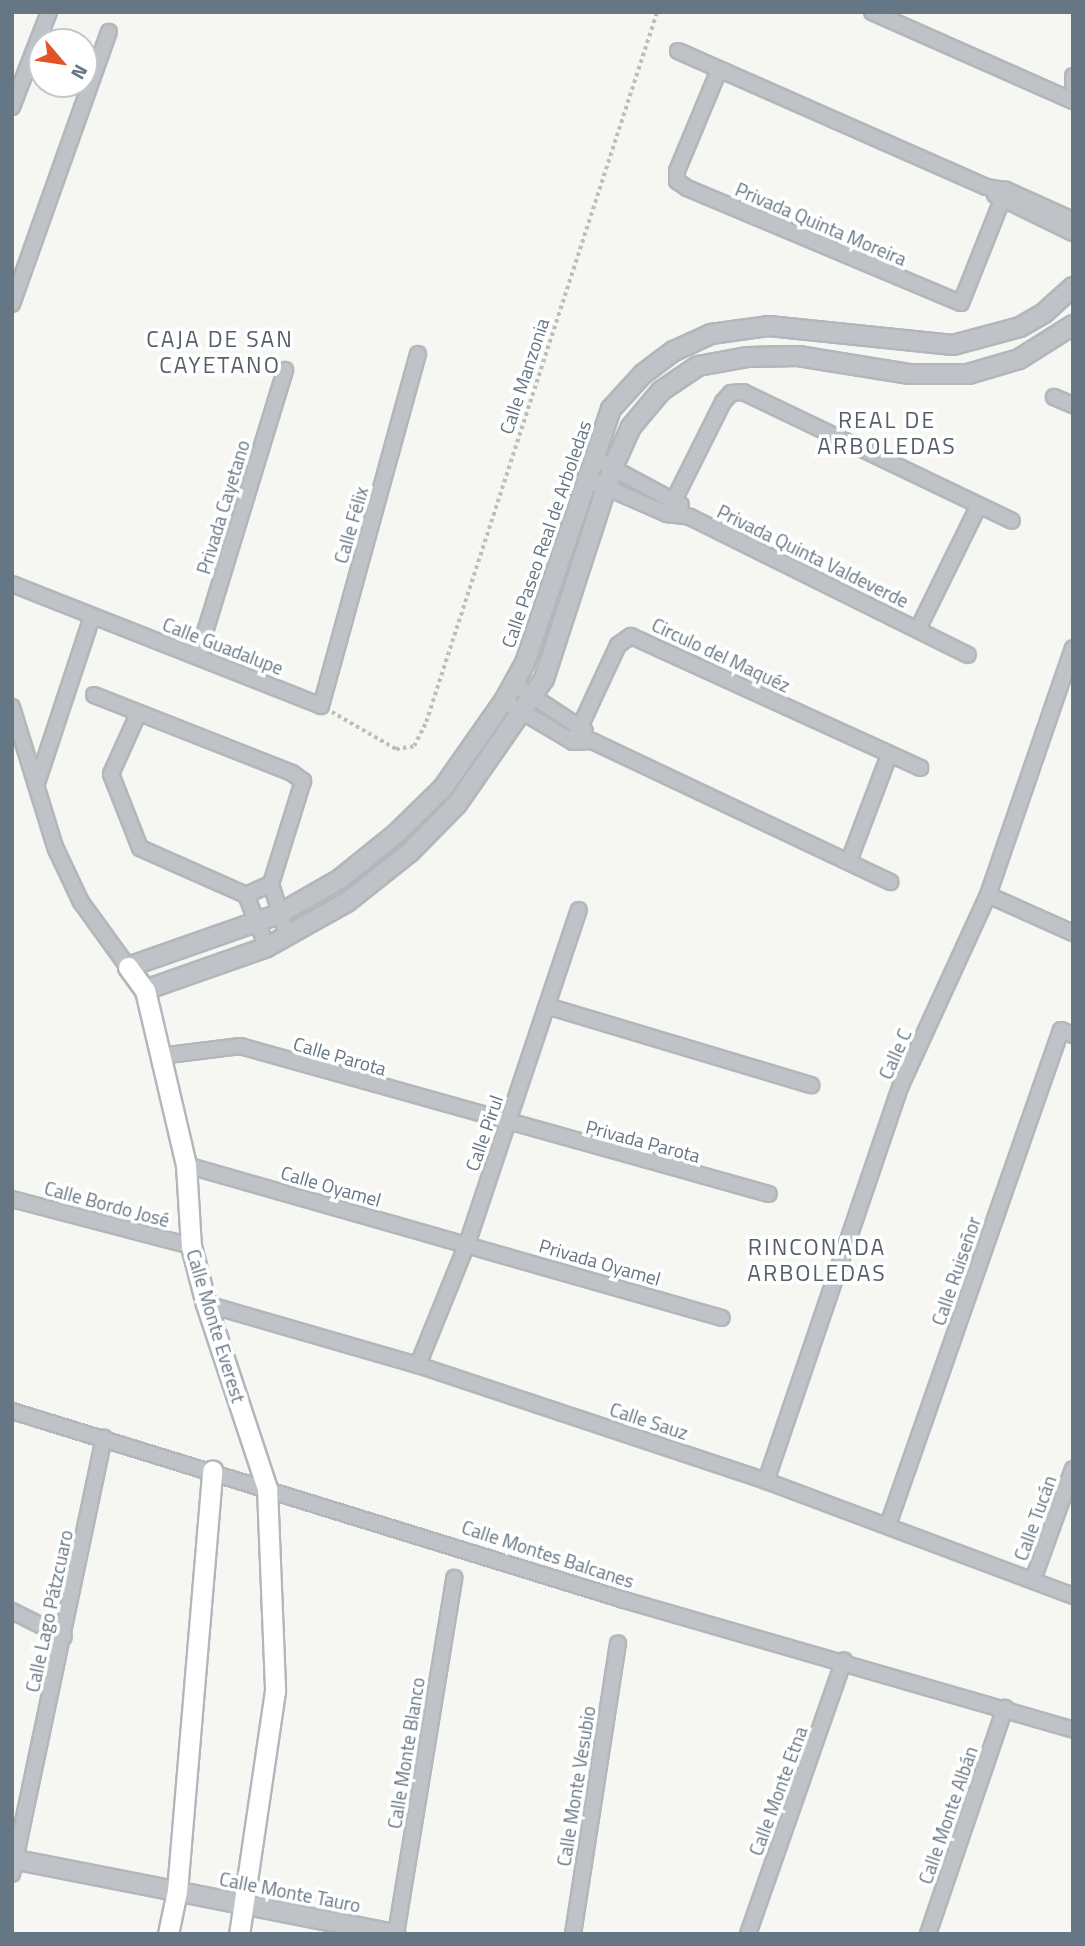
<!DOCTYPE html>
<meta charset="utf-8">
<style>
body{margin:0}
#map{position:relative;width:1085px;height:1946px;overflow:hidden;background:#f6f6f2;font-family:"Titillium Web",sans-serif}
div>[style]{position:absolute}
[style*='--x']{left:calc(var(--x)*1px);top:calc(var(--y)*1px);width:calc(var(--w)*1px);rotate:calc(var(--a)*1deg)}
.path>*{height:3.5px;margin-top:-1.75px;transform-origin:0;background:repeating-linear-gradient(90deg,#bbbdc0 0 3.5px,transparent 0 7px)}
.roads{filter:drop-shadow(2px 0 #b1b7bb) drop-shadow(-2px 0 #b1b7bb) drop-shadow(0 2px #b1b7bb) drop-shadow(0 -2px #b1b7bb)}
.minor>*{height:14px;margin:-7px;padding:0 7px;transform-origin:7px;border-radius:7px;background:#bfc3c7}
.tertiary>*{height:18px;margin:-9px;padding:0 9px;transform-origin:9px;border-radius:9px;background:#bfc3c7}
.secondary>*{height:19px;margin:-9.5px;padding:0 9.5px;transform-origin:9.5px;border-radius:9.5px;background:#fff}
span{translate:-50% -50%;white-space:nowrap;text-align:center;line-height:1.15;-webkit-text-stroke:7px #fff;paint-order:stroke}
.street-label{font-size:19px;color:#657684}
.quarter-label{font-size:23px;color:#535f69;letter-spacing:2px}
.frame{position:absolute;inset:0;border:14px solid #657684;pointer-events:none}
.north{position:absolute;left:28px;top:28px;width:70px;height:70px;box-sizing:border-box;background:#fff;border:2px solid #c1c8ce;border-radius:50%;rotate:119deg;font-size:19px;font-weight:700;line-height:28px;text-align:center;color:#657684}
.north::after{content:'';display:block;margin:auto;width:24px;height:32px;background:#e35326;clip-path:polygon(50% 0,100% 100%,50% 72%,0 100%)}
</style>
<div id="map">
<div class="path">
<div style="--x:332;--y:712;--w:74;--a:30"></div>
<div style="--x:396;--y:749;--w:18;--a:-9"></div>
<div style="--x:414;--y:746;--w:27;--a:-63"></div>
<div style="--x:426;--y:722;--w:747;--a:-71.98"></div>
</div>
<div class="roads">
<div class="minor">
<div style="--x:872;--y:12;--w:220;--a:23.9"></div>
<div style="--x:678;--y:51;--w:337;--a:23.8"></div>
<div style="--x:986;--y:187;--w:20;--a:9"></div>
<div style="--x:1006;--y:190;--w:73;--a:24.1"></div>
<div style="--x:719;--y:70;--w:109;--a:112.6"></div>
<div style="--x:677;--y:171;--w:10;--a:90"></div>
<div style="--x:677;--y:181;--w:12;--a:35"></div>
<div style="--x:687;--y:188;--w:297;--a:22.8"></div>
<div style="--x:961;--y:303;--w:122;--a:-68.3"></div>
<div style="--x:1073;--y:76;--w:9;--a:90"></div>
<div style="--x:12;--y:107;--w:102;--a:-68.7"></div>
<div style="--x:995;--y:195;--w:87;--a:26"></div>
<div style="--x:12;--y:304;--w:289;--a:-70.4"></div>
<div style="--x:1054;--y:397;--w:21;--a:23"></div>
<div style="--x:592;--y:457;--w:101;--a:28.3"></div>
<div style="--x:585;--y:478;--w:90;--a:23.7"></div>
<div style="--x:667;--y:514;--w:23;--a:7"></div>
<div style="--x:690;--y:517;--w:310;--a:26.4"></div>
<div style="--x:667;--y:514;--w:125;--a:-63.4"></div>
<div style="--x:723;--y:402;--w:12;--a:-48"></div>
<div style="--x:731;--y:393;--w:12;--a:-5"></div>
<div style="--x:743;--y:392;--w:298;--a:25.6"></div>
<div style="--x:12;--y:584;--w:332;--a:21.5"></div>
<div style="--x:321;--y:706;--w:365;--a:-74.6"></div>
<div style="--x:918;--y:629;--w:136;--a:-63.8"></div>
<div style="--x:198;--y:655;--w:298;--a:-73"></div>
<div style="--x:514;--y:684;--w:85;--a:33.5"></div>
<div style="--x:94;--y:695;--w:213;--a:21.5"></div>
<div style="--x:292;--y:773;--w:14;--a:36"></div>
<div style="--x:303;--y:781;--w:108;--a:107.3"></div>
<div style="--x:271;--y:884;--w:53;--a:72.6"></div>
<div style="--x:504;--y:701;--w:80;--a:30.7"></div>
<div style="--x:573;--y:742;--w:19;--a:-3"></div>
<div style="--x:592;--y:741;--w:330;--a:25.3"></div>
<div style="--x:12;--y:707;--w:146;--a:72.9"></div>
<div style="--x:55;--y:847;--w:61;--a:64.7"></div>
<div style="--x:81;--y:902;--w:80;--a:54.1"></div>
<div style="--x:138;--y:714;--w:66;--a:114.2"></div>
<div style="--x:111;--y:774;--w:79;--a:68.6"></div>
<div style="--x:140;--y:848;--w:116;--a:23.9"></div>
<div style="--x:246;--y:895;--w:27;--a:-24"></div>
<div style="--x:573;--y:742;--w:107;--a:-65.1"></div>
<div style="--x:618;--y:645;--w:16;--a:-35"></div>
<div style="--x:631;--y:636;--w:318;--a:24.5"></div>
<div style="--x:37;--y:783;--w:175;--a:-71.7"></div>
<div style="--x:849;--y:861;--w:113;--a:-69.3"></div>
<div style="--x:246;--y:895;--w:56;--a:68"></div>
<div style="--x:988;--y:895;--w:93;--a:24.1"></div>
<div style="--x:547;--y:1006;--w:276;--a:16.7"></div>
<div style="--x:160;--y:1056;--w:81;--a:-7.1"></div>
<div style="--x:240;--y:1046;--w:549;--a:15.63"></div>
<div style="--x:186;--y:1165;--w:557;--a:15.93"></div>
<div style="--x:12;--y:1199;--w:185;--a:14.7"></div>
<div style="--x:206;--y:1304;--w:221;--a:16.1"></div>
<div style="--x:418;--y:1365;--w:367;--a:18.4"></div>
<div style="--x:766;--y:1481;--w:328;--a:20.5"></div>
<div style="--x:418;--y:1365;--w:131;--a:-68"></div>
<div style="--x:467;--y:1244;--w:352;--a:-71.5"></div>
<div style="--x:12;--y:1411;--w:641;--a:17.16"></div>
<div style="--x:624;--y:1600;--w:467;--a:16.1"></div>
<div style="--x:766;--y:1481;--w:418;--a:-71.2"></div>
<div style="--x:901;--y:1085;--w:209;--a:-65.4"></div>
<div style="--x:988;--y:895;--w:261;--a:-71"></div>
<div style="--x:888;--y:1525;--w:524;--a:-70.74"></div>
<div style="--x:1061;--y:1030;--w:13;--a:23"></div>
<div style="--x:1033;--y:1580;--w:118;--a:-70.2"></div>
<div style="--x:12;--y:1611;--w:58;--a:26.6"></div>
<div style="--x:12;--y:1874;--w:446;--a:-78.1"></div>
<div style="--x:396;--y:1934;--w:361;--a:-80.7"></div>
<div style="--x:573;--y:1934;--w:294;--a:-81.2"></div>
<div style="--x:748;--y:1934;--w:290;--a:-70.7"></div>
<div style="--x:928;--y:1934;--w:239;--a:-71.2"></div>
</div>
<div class="tertiary">
<div style="--x:128;--y:967;--w:160;--a:-19.3"></div>
<div style="--x:279;--y:914;--w:70;--a:-29.8"></div>
<div style="--x:340;--y:879;--w:73;--a:-38.9"></div>
<div style="--x:397;--y:833;--w:64;--a:-44.4"></div>
<div style="--x:443;--y:788;--w:106;--a:-55"></div>
<div style="--x:504;--y:701;--w:43;--a:-61.1"></div>
<div style="--x:525;--y:663;--w:268;--a:-71.3"></div>
<div style="--x:611;--y:409;--w:47;--a:-47.6"></div>
<div style="--x:643;--y:374;--w:39;--a:-37"></div>
<div style="--x:674;--y:351;--w:41;--a:-24.7"></div>
<div style="--x:711;--y:334;--w:59;--a:-7.9"></div>
<div style="--x:769;--y:326;--w:185;--a:5.9"></div>
<div style="--x:953;--y:345;--w:69;--a:-15"></div>
<div style="--x:1020;--y:327;--w:28;--a:-30"></div>
<div style="--x:1044;--y:313;--w:39;--a:-42"></div>
<div style="--x:145;--y:990;--w:129;--a:-19.4"></div>
<div style="--x:267;--y:947;--w:92;--a:-29.4"></div>
<div style="--x:347;--y:902;--w:80;--a:-38.4"></div>
<div style="--x:410;--y:852;--w:67;--a:-45.6"></div>
<div style="--x:457;--y:804;--w:152;--a:-55.2"></div>
<div style="--x:544;--y:679;--w:223;--a:-72"></div>
<div style="--x:613;--y:467;--w:44;--a:-65.8"></div>
<div style="--x:631;--y:427;--w:47;--a:-50.2"></div>
<div style="--x:661;--y:391;--w:45;--a:-34"></div>
<div style="--x:698;--y:366;--w:51;--a:-10.2"></div>
<div style="--x:748;--y:357;--w:50;--a:-1.1"></div>
<div style="--x:798;--y:356;--w:112;--a:9.2"></div>
<div style="--x:909;--y:374;--w:59;--a:0"></div>
<div style="--x:968;--y:374;--w:53;--a:-16.4"></div>
<div style="--x:1019;--y:359;--w:64;--a:-32.2"></div>
<div style="--x:12;--y:1859;--w:391;--a:11.1"></div>
</div>
<div class="secondary">
<div style="--x:128;--y:967;--w:29;--a:54"></div>
<div style="--x:145;--y:990;--w:180;--a:76.8"></div>
<div style="--x:186;--y:1165;--w:81;--a:86.5"></div>
<div style="--x:191;--y:1246;--w:60;--a:75.5"></div>
<div style="--x:206;--y:1304;--w:194;--a:71.7"></div>
<div style="--x:267;--y:1488;--w:203;--a:87.7"></div>
<div style="--x:275;--y:1691;--w:246;--a:98.4"></div>
<div style="--x:168;--y:1934;--w:44;--a:-78.2"></div>
<div style="--x:177;--y:1891;--w:422;--a:-85.2"></div>
</div>
</div>
<div class="street-label">
<span style="left:821px;top:224px;rotate:23deg">Privada Quinta Moreira</span>
<span style="left:524px;top:376px;rotate:-72deg">Calle Manzonia</span>
<span style="left:223px;top:507px;rotate:-73deg">Privada Cayetano</span>
<span style="left:351px;top:525px;rotate:-74deg">Calle Félix</span>
<span style="left:546px;top:534px;rotate:-71deg">Calle Paseo Real de Arboledas</span>
<span style="left:813px;top:556px;rotate:26deg">Privada Quinta Valdeverde</span>
<span style="left:223px;top:646px;rotate:21deg">Calle Guadalupe</span>
<span style="left:721px;top:655px;rotate:25deg">Circulo del Maquéz</span>
<span style="left:895px;top:1054px;rotate:-66deg">Calle C</span>
<span style="left:340px;top:1056px;rotate:16deg">Calle Parota</span>
<span style="left:484px;top:1133px;rotate:-71deg">Calle Pirul</span>
<span style="left:643px;top:1141px;rotate:15deg">Privada Parota</span>
<span style="left:331px;top:1186px;rotate:16deg">Calle Oyamel</span>
<span style="left:107px;top:1204px;rotate:15deg">Calle Bordo José</span>
<span style="left:600px;top:1262px;rotate:16deg">Privada Oyamel</span>
<span style="left:956px;top:1271px;rotate:-71deg">Calle Ruiseñor</span>
<span style="left:216px;top:1326px;rotate:73deg">Calle Monte Everest</span>
<span style="left:649px;top:1421px;rotate:18deg">Calle Sauz</span>
<span style="left:1035px;top:1518px;rotate:-70deg">Calle Tucán</span>
<span style="left:548px;top:1554px;rotate:18deg">Calle Montes Balcanes</span>
<span style="left:49px;top:1611px;rotate:-78deg">Calle Lago Pátzcuaro</span>
<span style="left:406px;top:1753px;rotate:-81deg">Calle Monte Blanco</span>
<span style="left:576px;top:1786px;rotate:-81deg">Calle Monte Vesubio</span>
<span style="left:778px;top:1791px;rotate:-70deg">Calle Monte Etna</span>
<span style="left:948px;top:1815px;rotate:-71deg">Calle Monte Albán</span>
<span style="left:290px;top:1892px;rotate:11deg">Calle Monte Tauro</span>
</div>
<div class="quarter-label">
<span style="left:220px;top:352px">CAJA DE SAN<br>CAYETANO</span>
<span style="left:887px;top:433px">REAL DE<br>ARBOLEDAS</span>
<span style="left:817px;top:1260px">RINCONADA<br>ARBOLEDAS</span>
</div>
<div class="frame"></div>
<div class="north">N</div>
</div>
